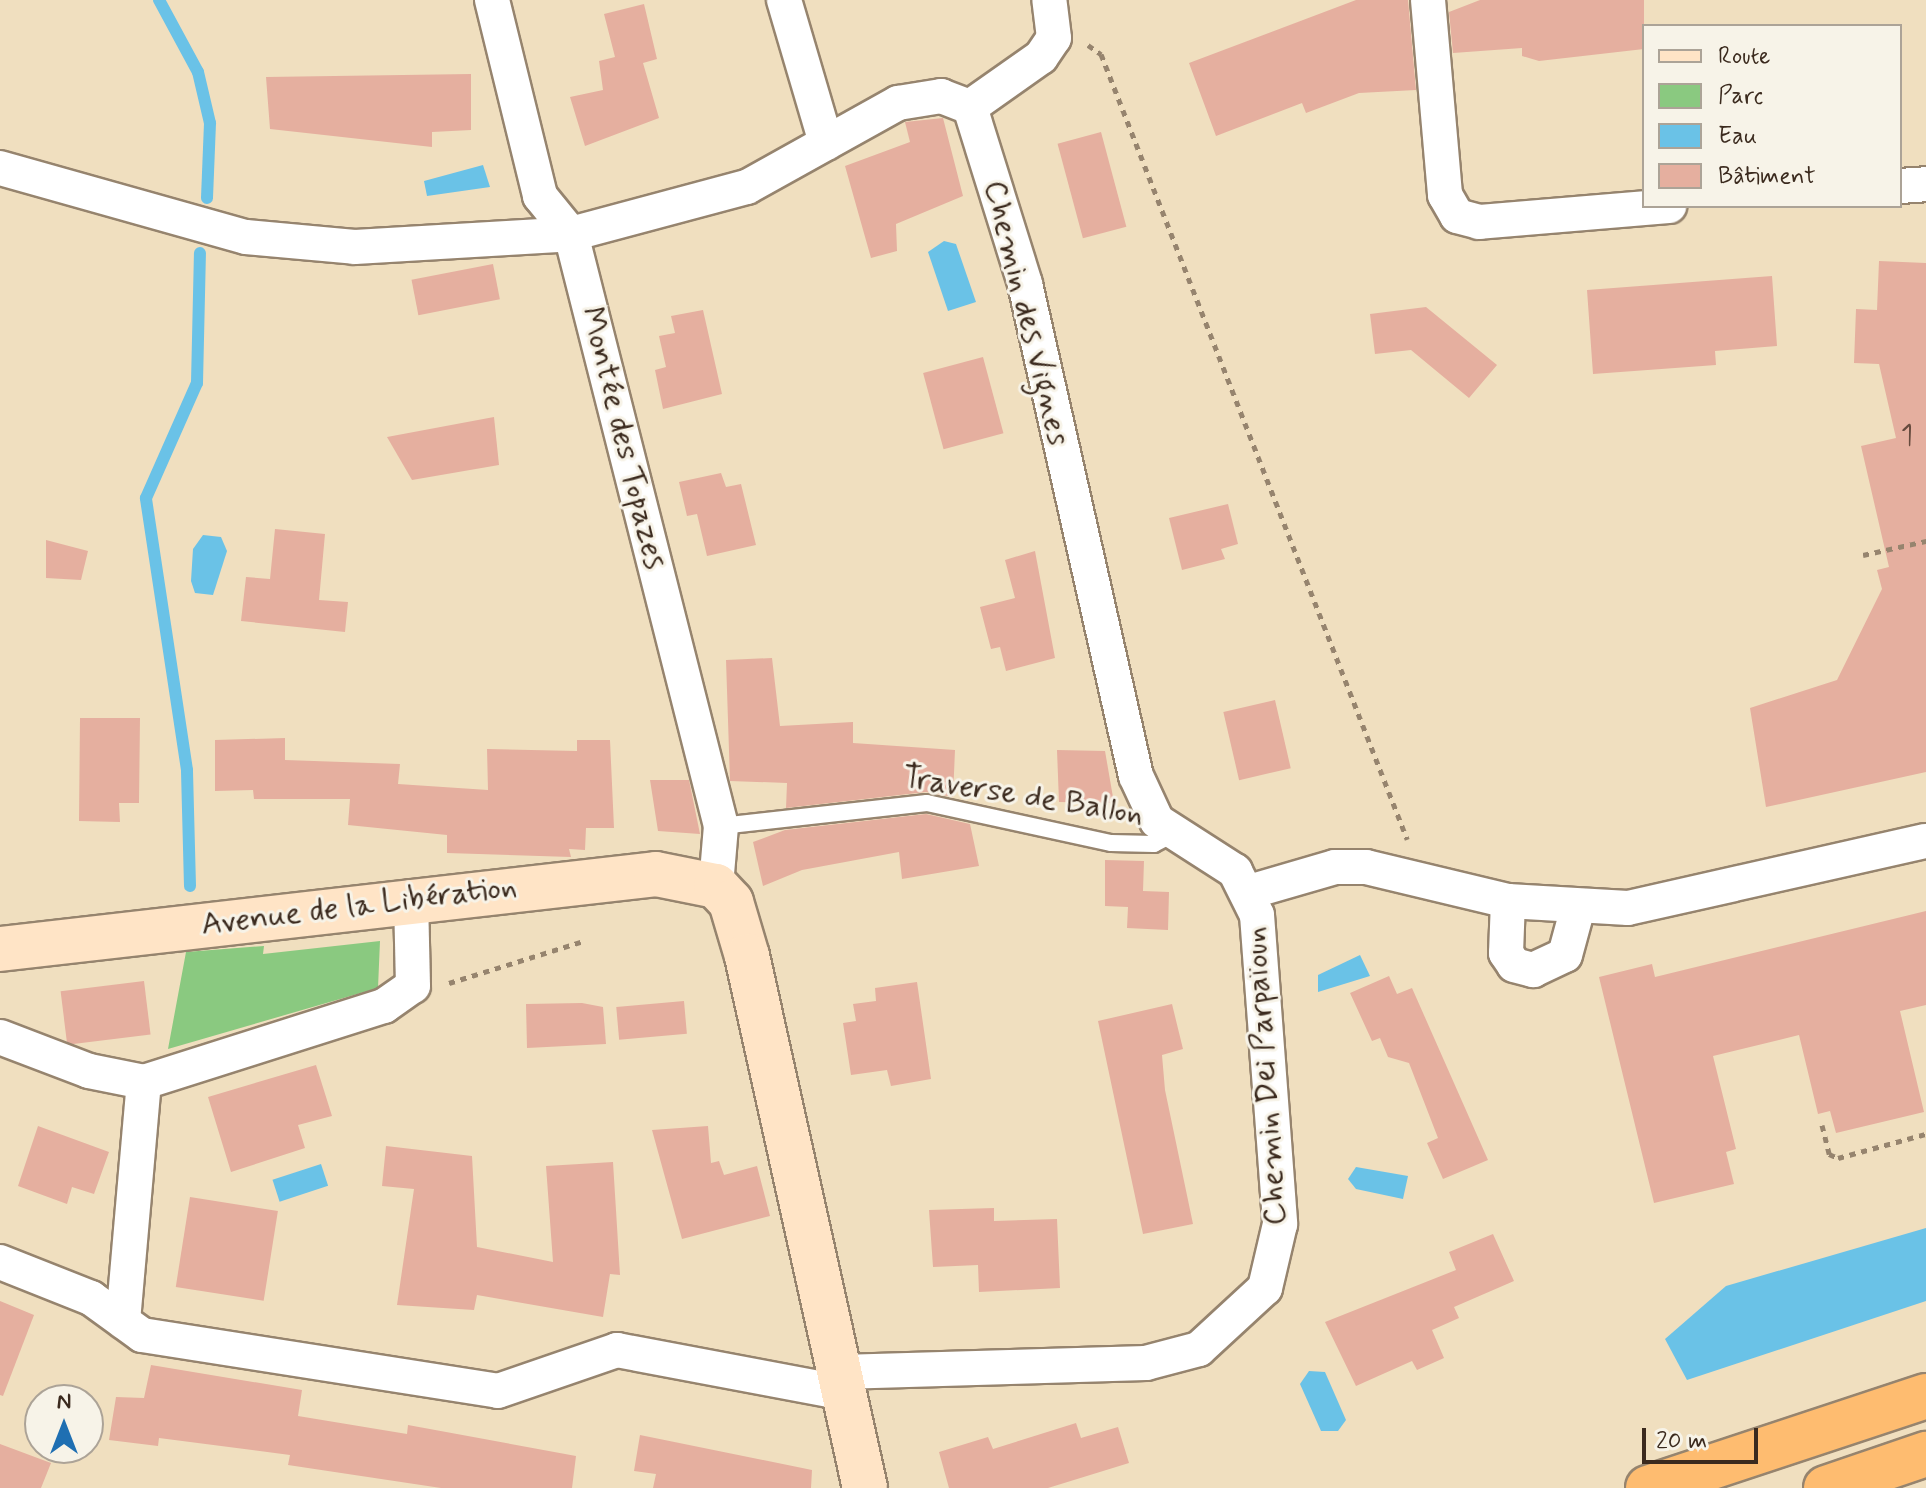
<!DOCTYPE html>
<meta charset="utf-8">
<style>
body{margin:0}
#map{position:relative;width:1926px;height:1488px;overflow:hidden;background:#f0dfbf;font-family:Mynerve,sans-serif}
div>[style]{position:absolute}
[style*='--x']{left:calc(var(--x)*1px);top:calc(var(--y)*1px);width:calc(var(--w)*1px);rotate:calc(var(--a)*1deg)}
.green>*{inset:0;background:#8ac980}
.water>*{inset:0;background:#6ac2e7;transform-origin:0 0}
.stream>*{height:12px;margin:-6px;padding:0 6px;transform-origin:6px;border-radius:6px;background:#6ac2e7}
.building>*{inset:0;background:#e5af9f;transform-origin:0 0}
.path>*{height:5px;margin-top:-2.5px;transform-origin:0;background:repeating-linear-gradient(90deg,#96846e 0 6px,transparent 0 12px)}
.roads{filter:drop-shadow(2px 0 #96846e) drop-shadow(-2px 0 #96846e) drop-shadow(0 2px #96846e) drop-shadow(0 -2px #96846e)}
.lane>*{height:16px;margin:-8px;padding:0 8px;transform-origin:8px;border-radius:8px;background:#fff}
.street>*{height:34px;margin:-17px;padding:0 17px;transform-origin:17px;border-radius:17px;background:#fff}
.secondary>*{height:44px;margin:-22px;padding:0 22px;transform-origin:22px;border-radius:22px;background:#ffe4c6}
.highway>*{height:44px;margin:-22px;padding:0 22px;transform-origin:22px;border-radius:22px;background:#febc70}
span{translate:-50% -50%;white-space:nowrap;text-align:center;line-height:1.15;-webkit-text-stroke:6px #f7f3e8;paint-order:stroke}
.number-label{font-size:28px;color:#664b3e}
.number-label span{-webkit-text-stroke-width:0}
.street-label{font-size:32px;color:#3b2a1e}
.legend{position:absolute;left:1642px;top:24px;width:260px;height:184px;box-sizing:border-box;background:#f7f3e8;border:2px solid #aca397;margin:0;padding:10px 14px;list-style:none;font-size:24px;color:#3b2a1e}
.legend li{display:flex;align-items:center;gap:16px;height:40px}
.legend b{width:40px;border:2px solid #aca397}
.north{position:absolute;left:24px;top:1384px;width:80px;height:80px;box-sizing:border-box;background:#f7f3e8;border:2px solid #aca397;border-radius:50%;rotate:0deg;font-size:22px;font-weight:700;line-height:32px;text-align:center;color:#3b2a1e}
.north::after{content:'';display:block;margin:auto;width:28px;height:36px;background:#1f6fb2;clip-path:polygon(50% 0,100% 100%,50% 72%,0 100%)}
.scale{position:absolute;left:1642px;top:1428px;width:116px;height:36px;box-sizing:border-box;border:4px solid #3b2a1e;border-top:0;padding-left:10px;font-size:24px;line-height:28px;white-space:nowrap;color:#3b2a1e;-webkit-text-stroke:6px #f7f3e8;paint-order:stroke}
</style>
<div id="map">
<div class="green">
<div style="clip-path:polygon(380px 941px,378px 988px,168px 1049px,186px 952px,264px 946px,263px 954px)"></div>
</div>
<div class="water">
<div style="clip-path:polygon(483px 165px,490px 187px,427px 196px,424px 181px)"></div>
<div style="clip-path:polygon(944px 241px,956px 244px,976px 302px,948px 311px,928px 252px)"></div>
<div style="clip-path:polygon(203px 535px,221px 537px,227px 551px,213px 595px,195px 593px,191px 581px,193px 549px)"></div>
<div style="clip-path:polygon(1360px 955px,1370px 976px,1318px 992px,1318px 975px)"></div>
<div style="left:321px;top:1164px;width:23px;height:51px;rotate:72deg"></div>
<div style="clip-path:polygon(1356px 1167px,1408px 1176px,1403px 1199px,1356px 1189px,1348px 1179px)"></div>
<div style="clip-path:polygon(1926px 1228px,1926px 1301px,1687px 1380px,1665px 1339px,1726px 1286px)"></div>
<div style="clip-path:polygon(1309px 1371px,1325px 1372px,1346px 1420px,1338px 1431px,1321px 1431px,1300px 1384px)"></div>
</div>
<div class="stream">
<div style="--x:159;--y:0;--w:82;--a:61.6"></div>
<div style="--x:198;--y:72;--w:52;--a:76.8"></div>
<div style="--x:210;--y:123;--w:75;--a:92.3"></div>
<div style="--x:190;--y:886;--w:116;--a:-91.5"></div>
<div style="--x:187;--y:770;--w:275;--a:-98.6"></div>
<div style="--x:146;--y:498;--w:126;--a:-66.1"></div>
<div style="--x:197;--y:383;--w:130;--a:-88.7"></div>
</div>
<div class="building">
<div style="clip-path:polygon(1356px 0,1408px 0,1416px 90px,1359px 93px,1306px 113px,1302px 103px,1216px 136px,1189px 63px)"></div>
<div style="clip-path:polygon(1480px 0,1644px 0,1644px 49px,1539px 61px,1522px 56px,1522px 48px,1453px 53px,1449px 12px)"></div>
<div style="clip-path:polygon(644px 4px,657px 59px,643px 63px,659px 118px,585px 146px,570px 97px,603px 90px,599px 61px,615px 57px,604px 14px)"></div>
<div style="clip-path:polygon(471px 74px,471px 130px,432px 132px,432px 147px,270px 129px,266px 77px)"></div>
<div style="clip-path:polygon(943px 118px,963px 196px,896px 224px,897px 251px,871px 258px,845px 166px,910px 142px,905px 122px)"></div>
<div style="left:1101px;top:132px;width:98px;height:45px;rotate:75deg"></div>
<div style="clip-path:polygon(1879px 261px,1926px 263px,1926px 772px,1766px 807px,1750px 708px,1837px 680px,1882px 589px,1877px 570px,1889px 567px,1861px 446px,1896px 438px,1879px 364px,1854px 363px,1856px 309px,1877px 310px)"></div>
<div style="left:493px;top:264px;width:36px;height:83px;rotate:79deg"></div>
<div style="clip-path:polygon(1772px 276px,1777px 346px,1715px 351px,1716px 365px,1593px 374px,1587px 290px)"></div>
<div style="clip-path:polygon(1426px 307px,1497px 365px,1469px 398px,1411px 350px,1375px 354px,1370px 314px)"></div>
<div style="clip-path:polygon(703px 310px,722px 394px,663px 409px,655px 370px,666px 367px,659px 336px,675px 333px,671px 316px)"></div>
<div style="left:983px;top:357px;width:79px;height:62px;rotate:75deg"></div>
<div style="clip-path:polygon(494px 417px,499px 465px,412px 480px,387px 437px)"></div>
<div style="clip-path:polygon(721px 473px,726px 487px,741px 484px,756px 545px,707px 556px,697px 514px,687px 516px,679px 482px)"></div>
<div style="clip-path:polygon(1228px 504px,1238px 544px,1221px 549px,1225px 559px,1182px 570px,1169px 518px)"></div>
<div style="clip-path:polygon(275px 529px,325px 534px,319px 600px,348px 602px,345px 632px,241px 621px,246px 577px,270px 579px)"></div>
<div style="clip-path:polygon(46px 540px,88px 551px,81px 580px,46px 578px)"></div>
<div style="clip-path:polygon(1035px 551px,1055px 658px,1006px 671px,1000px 647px,991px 649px,980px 607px,1015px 598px,1005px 560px)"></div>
<div style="clip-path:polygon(772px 658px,780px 726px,853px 722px,853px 743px,955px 750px,953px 797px,926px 792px,786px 808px,787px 783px,730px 781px,726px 660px)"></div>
<div style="left:1275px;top:700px;width:70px;height:53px;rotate:77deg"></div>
<div style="clip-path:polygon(80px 718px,140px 718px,139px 803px,119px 803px,120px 822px,79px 821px)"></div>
<div style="clip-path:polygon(285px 738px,285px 760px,400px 764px,398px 784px,488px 790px,487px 749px,577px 751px,577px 740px,610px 740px,614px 828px,586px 828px,585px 850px,569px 849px,571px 857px,447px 853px,447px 835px,348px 825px,350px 799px,254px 799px,253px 790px,215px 791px,215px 740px)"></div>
<div style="clip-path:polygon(1057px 750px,1105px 751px,1114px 803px,1059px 802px)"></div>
<div style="clip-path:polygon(650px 780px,689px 780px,700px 834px,658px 831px)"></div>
<div style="clip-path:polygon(926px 814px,970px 824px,979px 866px,902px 879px,899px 852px,802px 870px,763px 886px,753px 842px,785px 830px)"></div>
<div style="clip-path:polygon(1105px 860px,1144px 861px,1143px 891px,1169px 892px,1168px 930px,1127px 928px,1128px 907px,1105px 906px)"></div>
<div style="clip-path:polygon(1926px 911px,1926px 1005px,1900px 1011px,1924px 1112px,1836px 1133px,1830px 1111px,1818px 1114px,1799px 1035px,1713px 1056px,1736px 1149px,1726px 1152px,1734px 1184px,1654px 1203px,1599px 977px,1652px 964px,1655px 977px)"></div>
<div style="clip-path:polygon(1389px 976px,1397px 994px,1412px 988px,1488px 1160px,1443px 1179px,1427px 1143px,1438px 1138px,1409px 1063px,1388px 1057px,1380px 1038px,1372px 1041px,1350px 993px)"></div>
<div style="left:144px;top:981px;width:54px;height:84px;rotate:83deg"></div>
<div style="clip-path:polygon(917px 982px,931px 1079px,891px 1086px,887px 1070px,851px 1075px,843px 1023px,856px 1021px,853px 1004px,876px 1001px,875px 988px)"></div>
<div style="left:684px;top:1001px;width:33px;height:68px;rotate:85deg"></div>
<div style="clip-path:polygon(582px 1003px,603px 1007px,606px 1044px,527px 1048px,526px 1004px)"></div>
<div style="clip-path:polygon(1172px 1004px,1183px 1049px,1162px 1055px,1165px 1090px,1193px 1224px,1143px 1234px,1098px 1021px)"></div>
<div style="clip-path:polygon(316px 1065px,332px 1116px,298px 1125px,305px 1148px,231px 1172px,208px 1097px)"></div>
<div style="clip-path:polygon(38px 1126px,109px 1152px,94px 1194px,72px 1187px,67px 1204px,18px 1186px)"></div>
<div style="clip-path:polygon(708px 1126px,711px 1163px,719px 1161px,724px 1175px,757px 1166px,770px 1216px,682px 1239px,652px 1130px)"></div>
<div style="clip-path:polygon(386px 1146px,472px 1156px,477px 1247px,553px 1262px,546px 1166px,613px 1162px,620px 1275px,610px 1274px,603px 1317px,477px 1295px,474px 1310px,397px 1305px,414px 1189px,382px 1186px)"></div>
<div style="left:190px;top:1197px;width:89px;height:91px;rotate:9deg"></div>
<div style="clip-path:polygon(994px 1208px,994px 1221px,1057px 1219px,1060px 1288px,979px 1292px,978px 1265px,933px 1267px,929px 1210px)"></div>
<div style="clip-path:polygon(1493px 1234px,1514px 1281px,1454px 1307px,1459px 1318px,1432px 1330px,1444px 1358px,1417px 1370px,1412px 1361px,1356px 1386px,1325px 1322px,1456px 1270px,1449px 1252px)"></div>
<div style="clip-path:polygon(0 1301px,34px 1315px,3px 1396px,0 1395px)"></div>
<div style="clip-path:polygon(151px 1365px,302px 1390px,298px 1416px,407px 1434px,408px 1425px,576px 1456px,572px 1488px,441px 1488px,288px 1465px,290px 1455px,159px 1438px,158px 1446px,109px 1440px,116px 1397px,144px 1398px)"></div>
<div style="clip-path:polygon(1076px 1423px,1081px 1438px,1118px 1427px,1129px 1463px,1048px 1488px,949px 1488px,939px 1452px,988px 1437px,993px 1449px)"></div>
<div style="clip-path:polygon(640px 1435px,812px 1470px,811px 1488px,653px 1488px,656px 1474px,634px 1471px)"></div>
<div style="clip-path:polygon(0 1444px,51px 1463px,41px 1488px,0 1488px)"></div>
</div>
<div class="path">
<div style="--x:1088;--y:45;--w:16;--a:35"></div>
<div style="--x:1101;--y:54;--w:843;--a:68.7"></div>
<div style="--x:1863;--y:555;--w:65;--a:-12.5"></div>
<div style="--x:449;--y:983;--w:138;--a:-17.3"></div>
<div style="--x:1822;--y:1125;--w:30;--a:76"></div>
<div style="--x:1829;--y:1154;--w:10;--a:24"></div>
<div style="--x:1838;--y:1158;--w:91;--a:-15.3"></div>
</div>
<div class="roads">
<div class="lane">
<div style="--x:721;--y:826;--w:207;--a:-6.4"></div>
<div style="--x:927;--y:803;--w:188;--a:12.3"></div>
<div style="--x:1111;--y:843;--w:43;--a:1.3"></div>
<div style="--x:1154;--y:844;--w:19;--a:-28"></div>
</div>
<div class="street">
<div style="--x:492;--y:0;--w:202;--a:76.2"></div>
<div style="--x:540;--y:196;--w:49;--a:50.8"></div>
<div style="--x:571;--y:234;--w:611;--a:75.78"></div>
<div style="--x:721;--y:826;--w:60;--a:94.8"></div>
<div style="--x:784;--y:0;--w:149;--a:73.6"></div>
<div style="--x:1428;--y:0;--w:196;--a:85"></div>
<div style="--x:1445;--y:195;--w:24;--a:60"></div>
<div style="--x:1457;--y:216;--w:23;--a:15"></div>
<div style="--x:1479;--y:222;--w:191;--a:-4.8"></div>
<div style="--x:970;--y:107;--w:87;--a:-35.2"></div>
<div style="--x:1041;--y:57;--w:23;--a:-56"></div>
<div style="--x:1054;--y:38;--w:38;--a:-97"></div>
<div style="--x:0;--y:168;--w:255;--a:15.7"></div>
<div style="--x:246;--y:237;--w:109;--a:5.2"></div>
<div style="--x:355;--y:247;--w:216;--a:-3.4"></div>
<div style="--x:571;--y:234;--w:182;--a:-15"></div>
<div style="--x:747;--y:187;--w:173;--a:-29.1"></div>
<div style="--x:898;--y:103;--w:44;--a:-9.2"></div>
<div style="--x:941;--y:96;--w:31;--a:21"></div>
<div style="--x:970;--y:107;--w:185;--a:72.7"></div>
<div style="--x:1025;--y:284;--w:504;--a:77.29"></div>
<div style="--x:1136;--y:776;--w:50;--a:65"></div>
<div style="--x:1157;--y:821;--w:93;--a:32.7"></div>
<div style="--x:1235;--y:871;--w:49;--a:63.4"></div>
<div style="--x:1257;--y:915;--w:310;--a:85.7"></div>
<div style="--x:1280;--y:1224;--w:66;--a:103.2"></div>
<div style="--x:1265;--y:1288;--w:90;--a:137.3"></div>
<div style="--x:1199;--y:1349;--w:55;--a:165.2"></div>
<div style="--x:1146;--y:1363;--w:306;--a:178.3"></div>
<div style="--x:1900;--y:186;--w:26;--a:-4"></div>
<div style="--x:1249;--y:892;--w:90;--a:-16.2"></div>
<div style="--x:1335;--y:867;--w:31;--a:0"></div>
<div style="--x:1366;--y:867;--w:146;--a:13.5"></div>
<div style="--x:1508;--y:901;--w:120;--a:3.3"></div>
<div style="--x:1628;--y:908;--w:305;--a:-12.7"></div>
<div style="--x:1508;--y:901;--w:52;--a:92.2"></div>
<div style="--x:1506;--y:953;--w:14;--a:56"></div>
<div style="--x:1514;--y:965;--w:20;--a:15"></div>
<div style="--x:1533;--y:970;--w:35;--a:-25"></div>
<div style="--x:1565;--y:955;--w:50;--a:-74.8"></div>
<div style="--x:0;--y:1037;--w:95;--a:20.9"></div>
<div style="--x:89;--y:1071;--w:56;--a:11.3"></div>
<div style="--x:144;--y:1082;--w:252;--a:-17.6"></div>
<div style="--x:384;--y:1006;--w:35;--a:-35"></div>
<div style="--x:413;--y:986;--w:89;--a:-91.3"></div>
<div style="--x:0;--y:1262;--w:98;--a:21.6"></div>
<div style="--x:91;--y:1298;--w:63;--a:36"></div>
<div style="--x:142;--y:1335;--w:360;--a:8.9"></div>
<div style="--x:498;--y:1391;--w:126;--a:-19"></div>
<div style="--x:617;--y:1350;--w:232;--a:10.7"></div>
<div style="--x:123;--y:1321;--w:240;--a:-85"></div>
</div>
<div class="secondary">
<div style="--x:0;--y:949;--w:660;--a:-6.52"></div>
<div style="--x:656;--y:874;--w:61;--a:11.3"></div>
<div style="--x:716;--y:886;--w:22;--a:47"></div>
<div style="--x:731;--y:902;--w:56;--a:73.5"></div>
<div style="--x:747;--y:956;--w:545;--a:77.49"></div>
</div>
<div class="highway">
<div style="--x:1648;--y:1488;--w:293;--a:-18.3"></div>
<div style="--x:1826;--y:1488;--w:106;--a:-18.8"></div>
</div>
</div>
<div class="number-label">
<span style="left:1907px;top:437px">1</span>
</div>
<div class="street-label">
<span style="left:1026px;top:313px;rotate:76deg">Chemin des Vignes</span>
<span style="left:623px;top:438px;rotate:76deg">Montée des Topazes</span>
<span style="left:1023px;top:796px;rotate:9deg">Traverse de Ballon</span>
<span style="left:359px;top:906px;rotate:-7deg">Avenue de la Libération</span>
<span style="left:1266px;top:1076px;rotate:-94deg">Chemin Dei Parpaïoun</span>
</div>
<ul class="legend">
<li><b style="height:10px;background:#ffe4c6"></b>Route</li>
<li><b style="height:22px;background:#8ac980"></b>Parc</li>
<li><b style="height:22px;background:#6ac2e7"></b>Eau</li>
<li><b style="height:22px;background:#e5af9f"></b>Bâtiment</li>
</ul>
<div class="north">N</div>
<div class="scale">20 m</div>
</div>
